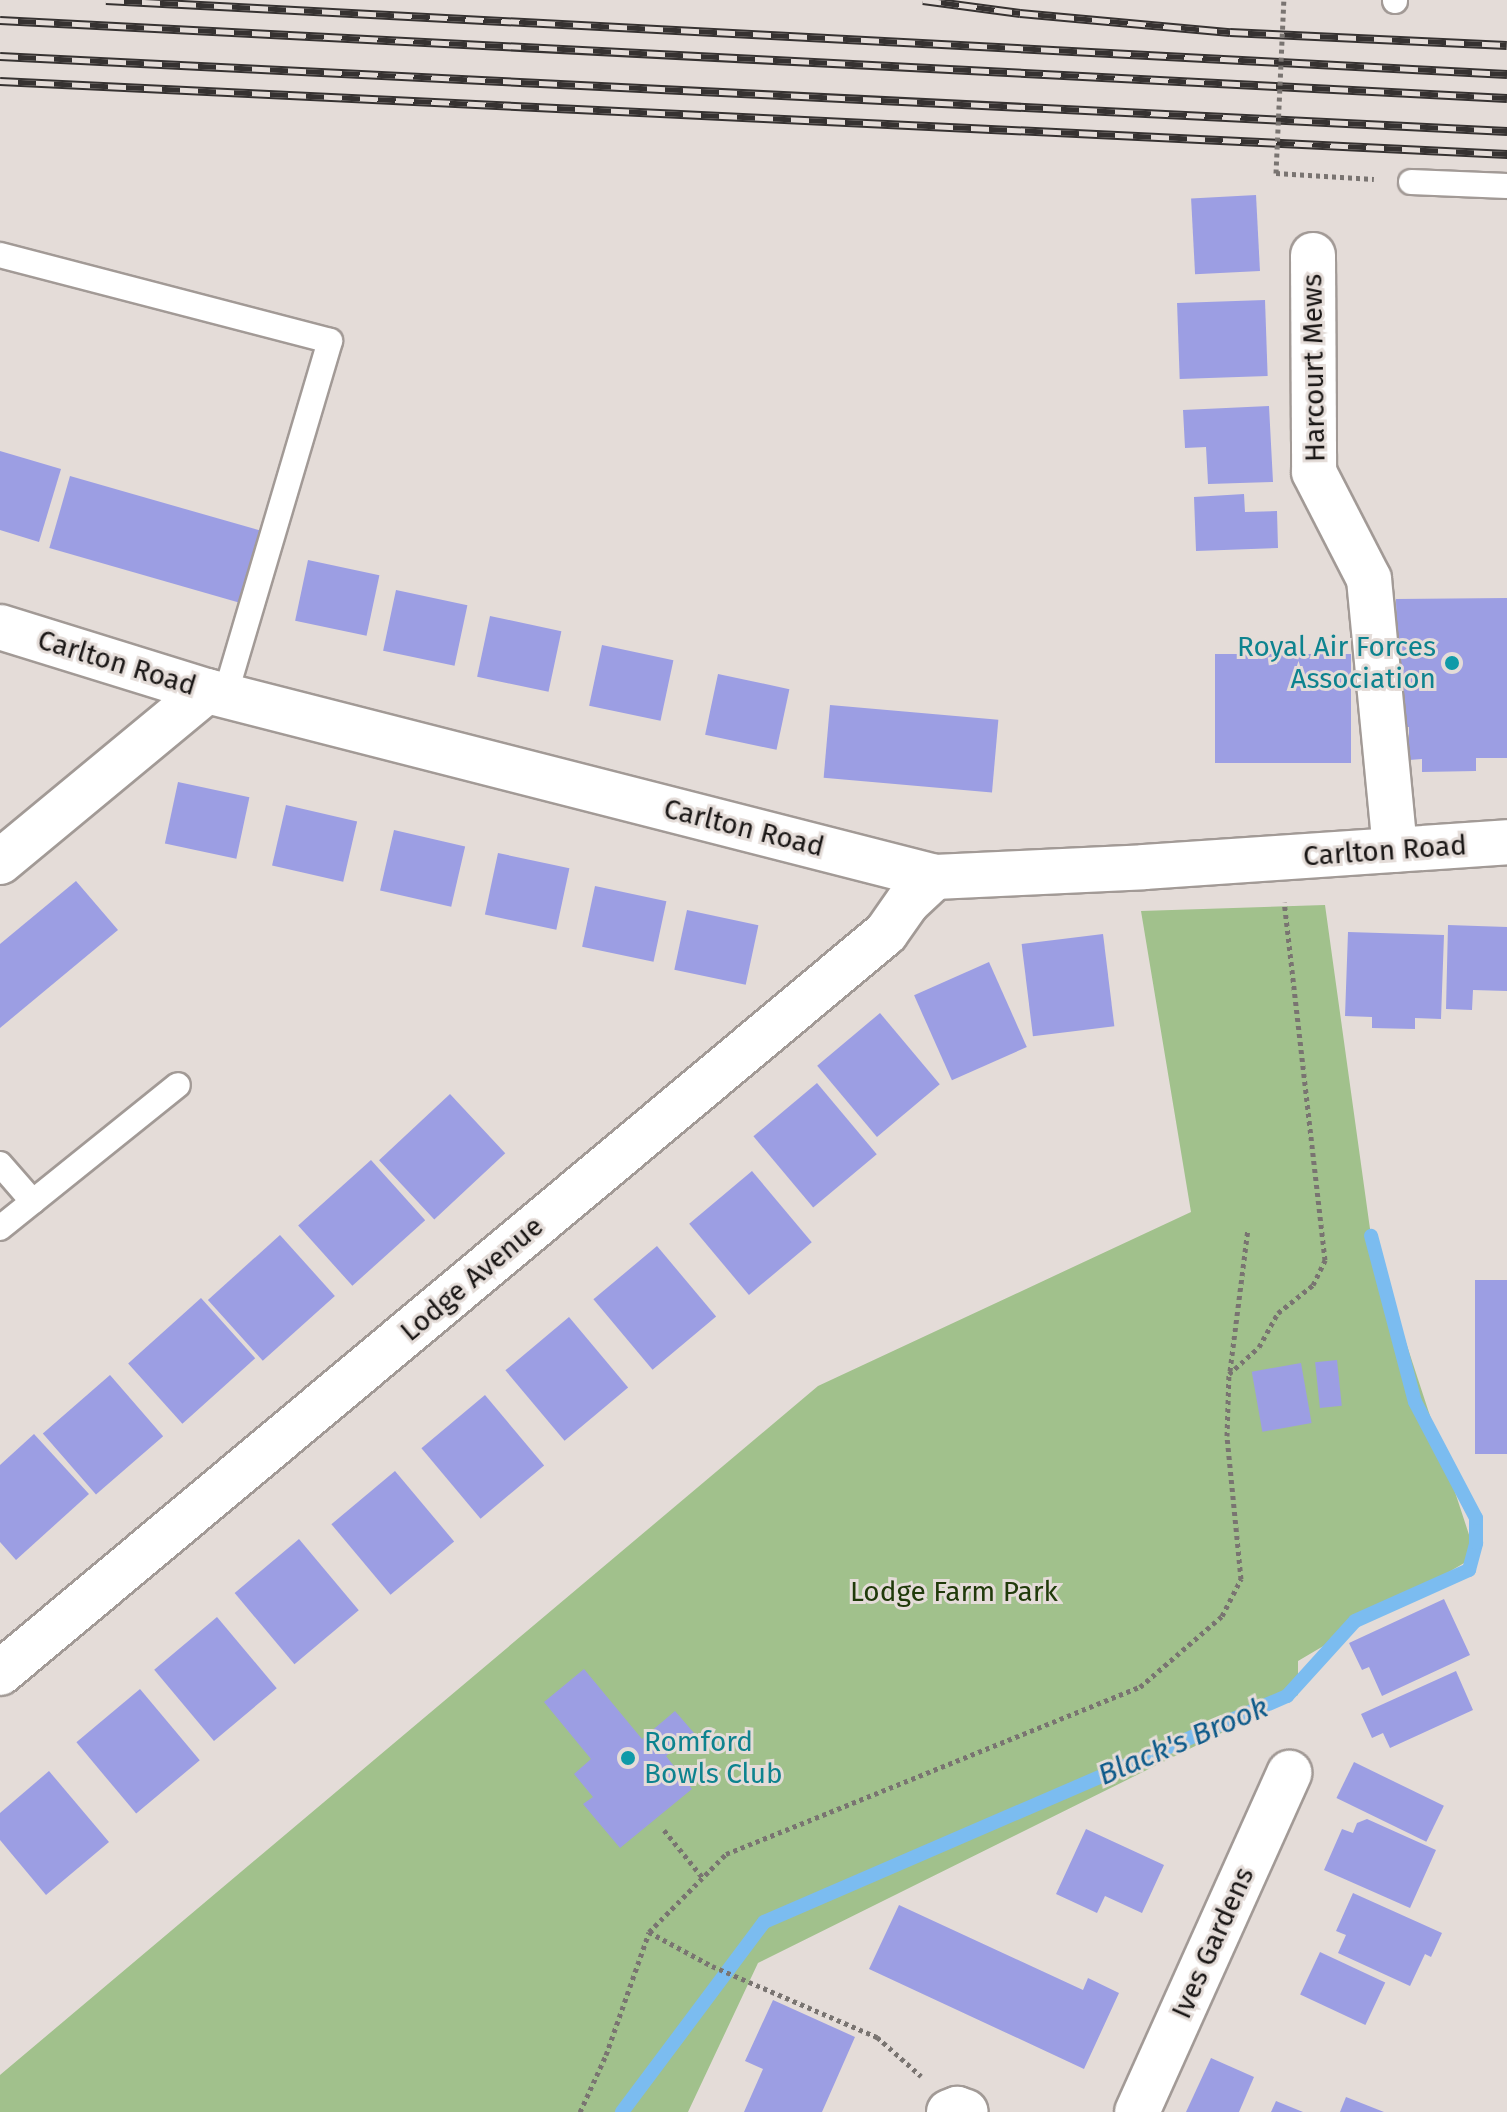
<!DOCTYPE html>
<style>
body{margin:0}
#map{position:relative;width:1507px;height:2112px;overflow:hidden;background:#e4dcd8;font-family:"Fira Sans",sans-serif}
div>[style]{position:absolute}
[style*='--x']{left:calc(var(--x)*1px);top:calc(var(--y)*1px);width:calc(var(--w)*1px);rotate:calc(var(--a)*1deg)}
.green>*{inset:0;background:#a1c18c}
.stream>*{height:14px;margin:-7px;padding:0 7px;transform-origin:7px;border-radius:7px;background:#7bbcf0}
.building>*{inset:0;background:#9c9ee3;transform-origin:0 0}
.path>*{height:5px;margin-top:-2.5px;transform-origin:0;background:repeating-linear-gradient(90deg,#797471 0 4px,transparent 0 8px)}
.roads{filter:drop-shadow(2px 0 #a29a96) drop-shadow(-2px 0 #a29a96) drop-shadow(0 2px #a29a96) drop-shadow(0 -2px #a29a96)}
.service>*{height:24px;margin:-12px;padding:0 12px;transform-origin:12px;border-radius:12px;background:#fff}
.minor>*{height:44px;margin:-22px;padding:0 22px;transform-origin:22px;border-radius:22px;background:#fff}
.rail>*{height:9px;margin-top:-4.5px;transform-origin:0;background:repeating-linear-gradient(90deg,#e4dcd8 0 18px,#363231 0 36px);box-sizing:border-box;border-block:2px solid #363231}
.path-bridge>*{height:5px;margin-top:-2.5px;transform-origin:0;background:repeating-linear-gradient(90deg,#797471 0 4px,transparent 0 8px)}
.dots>*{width:22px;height:22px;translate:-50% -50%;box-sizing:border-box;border:4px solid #e4dcd8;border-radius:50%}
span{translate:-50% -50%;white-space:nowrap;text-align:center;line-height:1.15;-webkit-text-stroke:6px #e4dcd8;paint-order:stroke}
.street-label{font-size:28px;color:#191615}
.culture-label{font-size:28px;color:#0d838f}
.right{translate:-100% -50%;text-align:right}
.left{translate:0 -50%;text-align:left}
.park-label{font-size:28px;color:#203a0a}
.water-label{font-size:30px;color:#0d5a8a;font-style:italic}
</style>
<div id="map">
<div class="green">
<div style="clip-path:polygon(1325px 905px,1371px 1236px,1476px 1556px,1298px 1661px,1298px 1695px,758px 1963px,688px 2112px,0 2112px,0 2075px,818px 1386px,1191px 1212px,1141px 911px)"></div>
</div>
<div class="stream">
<div style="--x:622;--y:2112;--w:237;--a:-53.2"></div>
<div style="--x:764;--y:1922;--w:570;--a:-23.37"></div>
<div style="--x:1287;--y:1696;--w:101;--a:-47.8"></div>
<div style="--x:1355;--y:1621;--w:125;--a:-24.1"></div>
<div style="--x:1469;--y:1570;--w:28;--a:-75"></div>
<div style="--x:1476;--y:1543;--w:25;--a:-90"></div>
<div style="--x:1476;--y:1518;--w:131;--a:-117.7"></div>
<div style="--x:1415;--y:1402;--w:172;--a:-104.8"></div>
</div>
<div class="building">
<div style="left:1256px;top:195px;width:76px;height:65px;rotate:87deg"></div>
<div style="left:1265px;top:300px;width:76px;height:88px;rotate:88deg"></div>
<div style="clip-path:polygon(1269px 406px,1273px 482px,1208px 484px,1206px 447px,1185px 448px,1183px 410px)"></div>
<div style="clip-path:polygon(0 451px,61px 469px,39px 542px,0 530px)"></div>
<div style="left:70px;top:476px;width:198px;height:75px;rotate:16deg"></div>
<div style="clip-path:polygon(1244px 494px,1245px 512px,1277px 511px,1278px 548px,1196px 551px,1194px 497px)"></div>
<div style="left:308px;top:560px;width:73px;height:62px;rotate:12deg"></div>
<div style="left:396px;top:590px;width:73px;height:62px;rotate:12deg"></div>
<div style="clip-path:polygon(1507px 598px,1507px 758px,1476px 758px,1476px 771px,1422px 772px,1422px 759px,1409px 760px,1409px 727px,1398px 727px,1396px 599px)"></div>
<div style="left:490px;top:616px;width:73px;height:62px;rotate:12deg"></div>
<div style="left:602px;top:645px;width:73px;height:62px;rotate:12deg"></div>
<div style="left:1215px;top:654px;width:136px;height:109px"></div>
<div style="left:718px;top:674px;width:73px;height:62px;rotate:12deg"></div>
<div style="left:830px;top:705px;width:169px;height:73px;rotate:5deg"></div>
<div style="left:178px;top:782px;width:73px;height:63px;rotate:12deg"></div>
<div style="left:286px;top:805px;width:73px;height:62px;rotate:13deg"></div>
<div style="left:394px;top:830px;width:73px;height:62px;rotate:13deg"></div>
<div style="left:498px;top:853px;width:73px;height:63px;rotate:12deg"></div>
<div style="clip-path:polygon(76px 881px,118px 930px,0 1028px,0 944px)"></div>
<div style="left:595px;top:886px;width:73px;height:62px;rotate:12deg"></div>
<div style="left:687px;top:910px;width:73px;height:61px;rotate:12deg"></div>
<div style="clip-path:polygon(1448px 925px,1507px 927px,1507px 991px,1473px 990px,1472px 1010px,1446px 1009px)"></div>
<div style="clip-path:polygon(1348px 932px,1444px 935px,1441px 1019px,1415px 1018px,1415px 1029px,1372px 1028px,1372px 1017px,1345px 1016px)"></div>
<div style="left:1103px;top:934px;width:93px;height:82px;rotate:83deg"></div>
<div style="left:989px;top:962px;width:93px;height:82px;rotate:66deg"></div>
<div style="left:880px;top:1013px;width:93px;height:82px;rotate:50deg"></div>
<div style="left:817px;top:1083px;width:93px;height:83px;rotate:50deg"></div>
<div style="left:450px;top:1094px;width:81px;height:97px;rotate:47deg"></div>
<div style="left:371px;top:1160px;width:81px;height:98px;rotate:48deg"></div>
<div style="left:752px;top:1171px;width:93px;height:82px;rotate:50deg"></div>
<div style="left:280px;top:1235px;width:82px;height:97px;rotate:48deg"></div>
<div style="left:657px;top:1246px;width:92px;height:83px;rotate:50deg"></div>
<div style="left:1475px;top:1280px;width:32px;height:174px"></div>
<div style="left:201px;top:1298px;width:81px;height:98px;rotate:48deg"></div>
<div style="left:569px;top:1317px;width:92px;height:83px;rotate:50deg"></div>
<div style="left:1337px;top:1360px;width:46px;height:22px;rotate:84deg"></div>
<div style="left:1301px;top:1363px;width:61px;height:50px;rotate:80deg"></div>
<div style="left:110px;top:1375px;width:81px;height:89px;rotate:49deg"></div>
<div style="left:485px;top:1395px;width:92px;height:83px;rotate:50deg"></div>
<div style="clip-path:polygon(34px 1434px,89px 1494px,16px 1560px,0 1542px,0 1465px)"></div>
<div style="left:395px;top:1471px;width:92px;height:83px;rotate:50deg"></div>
<div style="left:299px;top:1539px;width:93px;height:84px;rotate:50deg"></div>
<div style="clip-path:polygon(1444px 1599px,1470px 1655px,1382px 1696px,1369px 1667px,1362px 1670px,1349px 1643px)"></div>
<div style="left:217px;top:1617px;width:93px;height:82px;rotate:50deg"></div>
<div style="clip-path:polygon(584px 1669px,642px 1739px,675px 1711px,694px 1733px,666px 1756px,692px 1789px,620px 1848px,583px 1804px,593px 1797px,574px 1774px,591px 1759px,544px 1702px)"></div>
<div style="clip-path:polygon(1456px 1671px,1473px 1710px,1390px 1748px,1383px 1733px,1372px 1738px,1361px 1714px)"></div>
<div style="left:140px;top:1689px;width:93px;height:83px;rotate:50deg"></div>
<div style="left:1354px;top:1762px;width:100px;height:40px;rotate:26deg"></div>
<div style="clip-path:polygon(49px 1771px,109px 1842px,46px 1895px,0 1840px,0 1813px)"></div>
<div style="clip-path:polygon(1367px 1819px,1436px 1850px,1410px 1908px,1324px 1870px,1342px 1829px,1353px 1833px,1357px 1823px)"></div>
<div style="clip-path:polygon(1086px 1829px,1164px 1865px,1142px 1913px,1105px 1896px,1097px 1913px,1056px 1894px)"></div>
<div style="clip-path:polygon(1353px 1893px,1442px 1933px,1431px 1957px,1425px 1954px,1410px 1986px,1338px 1953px,1346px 1935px,1336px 1931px)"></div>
<div style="clip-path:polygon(899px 1905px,1083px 1990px,1088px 1978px,1119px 1993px,1084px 2069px,869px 1969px)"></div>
<div style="left:1320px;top:1952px;width:72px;height:47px;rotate:25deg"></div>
<div style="clip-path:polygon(773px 2000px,855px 2037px,822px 2112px,744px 2112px,763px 2069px,745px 2061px)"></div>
<div style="clip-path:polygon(1211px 2058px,1254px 2077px,1239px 2112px,1186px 2112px)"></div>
<div style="clip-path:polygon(1346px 2097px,1384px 2112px,1340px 2112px)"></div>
<div style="clip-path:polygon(1276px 2101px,1303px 2112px,1271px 2112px)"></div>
</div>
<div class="path">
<div style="--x:1276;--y:173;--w:98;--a:3.5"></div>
<div style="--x:1230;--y:1371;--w:143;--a:-82.8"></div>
<div style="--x:664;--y:1830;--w:62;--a:50.9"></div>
<div style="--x:649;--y:1932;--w:72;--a:28.4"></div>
<div style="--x:712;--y:1966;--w:180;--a:23.3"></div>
<div style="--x:877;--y:2037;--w:59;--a:41.6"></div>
<div style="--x:580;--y:2112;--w:63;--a:-65.5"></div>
<div style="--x:606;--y:2055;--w:130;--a:-70.7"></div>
<div style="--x:649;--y:1932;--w:110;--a:-45.4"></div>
<div style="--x:726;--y:1854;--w:446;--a:-22"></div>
<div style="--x:1140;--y:1687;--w:108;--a:-40.9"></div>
<div style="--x:1222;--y:1616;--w:42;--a:-62.8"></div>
<div style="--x:1241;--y:1579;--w:144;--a:-95.6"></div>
<div style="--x:1227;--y:1436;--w:62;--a:-88.2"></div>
<div style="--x:1229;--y:1374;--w:40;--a:-42"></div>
<div style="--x:1259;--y:1347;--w:39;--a:-61"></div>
<div style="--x:1278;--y:1313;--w:45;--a:-38.7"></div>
<div style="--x:1313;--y:1285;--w:28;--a:-64"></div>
<div style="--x:1325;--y:1260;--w:360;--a:-96.5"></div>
</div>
<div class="roads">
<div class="service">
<div style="--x:1395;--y:1;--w:1;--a:-90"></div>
<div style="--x:1411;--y:182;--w:96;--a:2.4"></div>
<div style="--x:0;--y:255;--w:341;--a:14.6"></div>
<div style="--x:330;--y:341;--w:369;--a:106.5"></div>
<div style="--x:0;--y:1164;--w:50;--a:49"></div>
<div style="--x:0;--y:1228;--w:228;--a:-38.8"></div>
</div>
<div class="minor">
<div style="--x:1313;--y:255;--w:217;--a:89.7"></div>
<div style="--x:1314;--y:472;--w:120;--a:62.8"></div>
<div style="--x:1369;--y:579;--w:272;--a:84.5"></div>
<div style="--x:0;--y:627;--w:217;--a:17.2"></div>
<div style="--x:207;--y:691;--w:751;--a:14.33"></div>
<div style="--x:935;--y:877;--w:209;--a:-2.7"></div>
<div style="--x:1144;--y:867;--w:364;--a:-3.9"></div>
<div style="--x:0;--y:862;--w:268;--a:-39.6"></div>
<div style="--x:0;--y:1673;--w:1154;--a:-39.87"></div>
<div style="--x:886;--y:933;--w:38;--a:-55"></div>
<div style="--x:908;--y:902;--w:37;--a:-43"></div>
<div style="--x:949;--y:2112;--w:9;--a:-21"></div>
<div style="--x:957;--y:2109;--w:9;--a:18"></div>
<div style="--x:1137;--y:2112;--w:372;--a:-65.8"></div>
</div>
</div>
<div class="rail">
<div style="--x:106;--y:0;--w:1403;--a:3.02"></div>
<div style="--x:923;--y:0;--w:98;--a:7.6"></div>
<div style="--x:1020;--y:13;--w:211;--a:5.2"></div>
<div style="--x:1230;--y:32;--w:277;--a:2.7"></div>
<div style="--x:0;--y:20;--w:1509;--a:2.96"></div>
<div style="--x:0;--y:56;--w:1509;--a:2.85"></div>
<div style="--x:0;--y:81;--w:1509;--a:2.77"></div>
</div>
<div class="path-bridge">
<div style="--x:1276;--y:173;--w:173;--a:-87.4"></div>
</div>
<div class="dots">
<div style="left:1452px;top:663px;background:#0f9aa8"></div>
<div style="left:628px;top:1758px;background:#0f9aa8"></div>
</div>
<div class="street-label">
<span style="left:1314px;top:368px;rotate:-91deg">Harcourt Mews</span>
<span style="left:117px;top:663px;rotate:17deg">Carlton Road</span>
<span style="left:744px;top:828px;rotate:14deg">Carlton Road</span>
<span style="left:1385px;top:851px;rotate:-4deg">Carlton Road</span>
<span style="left:472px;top:1279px;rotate:-40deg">Lodge Avenue</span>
<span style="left:1213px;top:1943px;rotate:-66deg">Ives Gardens</span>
</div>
<div class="culture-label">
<span class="right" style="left:1436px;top:663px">Royal Air Forces<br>Association</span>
<span class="left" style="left:644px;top:1758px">Romford<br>Bowls Club</span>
</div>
<div class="park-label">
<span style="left:954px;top:1592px">Lodge Farm Park</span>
</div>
<div class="water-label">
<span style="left:1183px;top:1741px;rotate:-23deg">Black's Brook</span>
</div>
</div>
